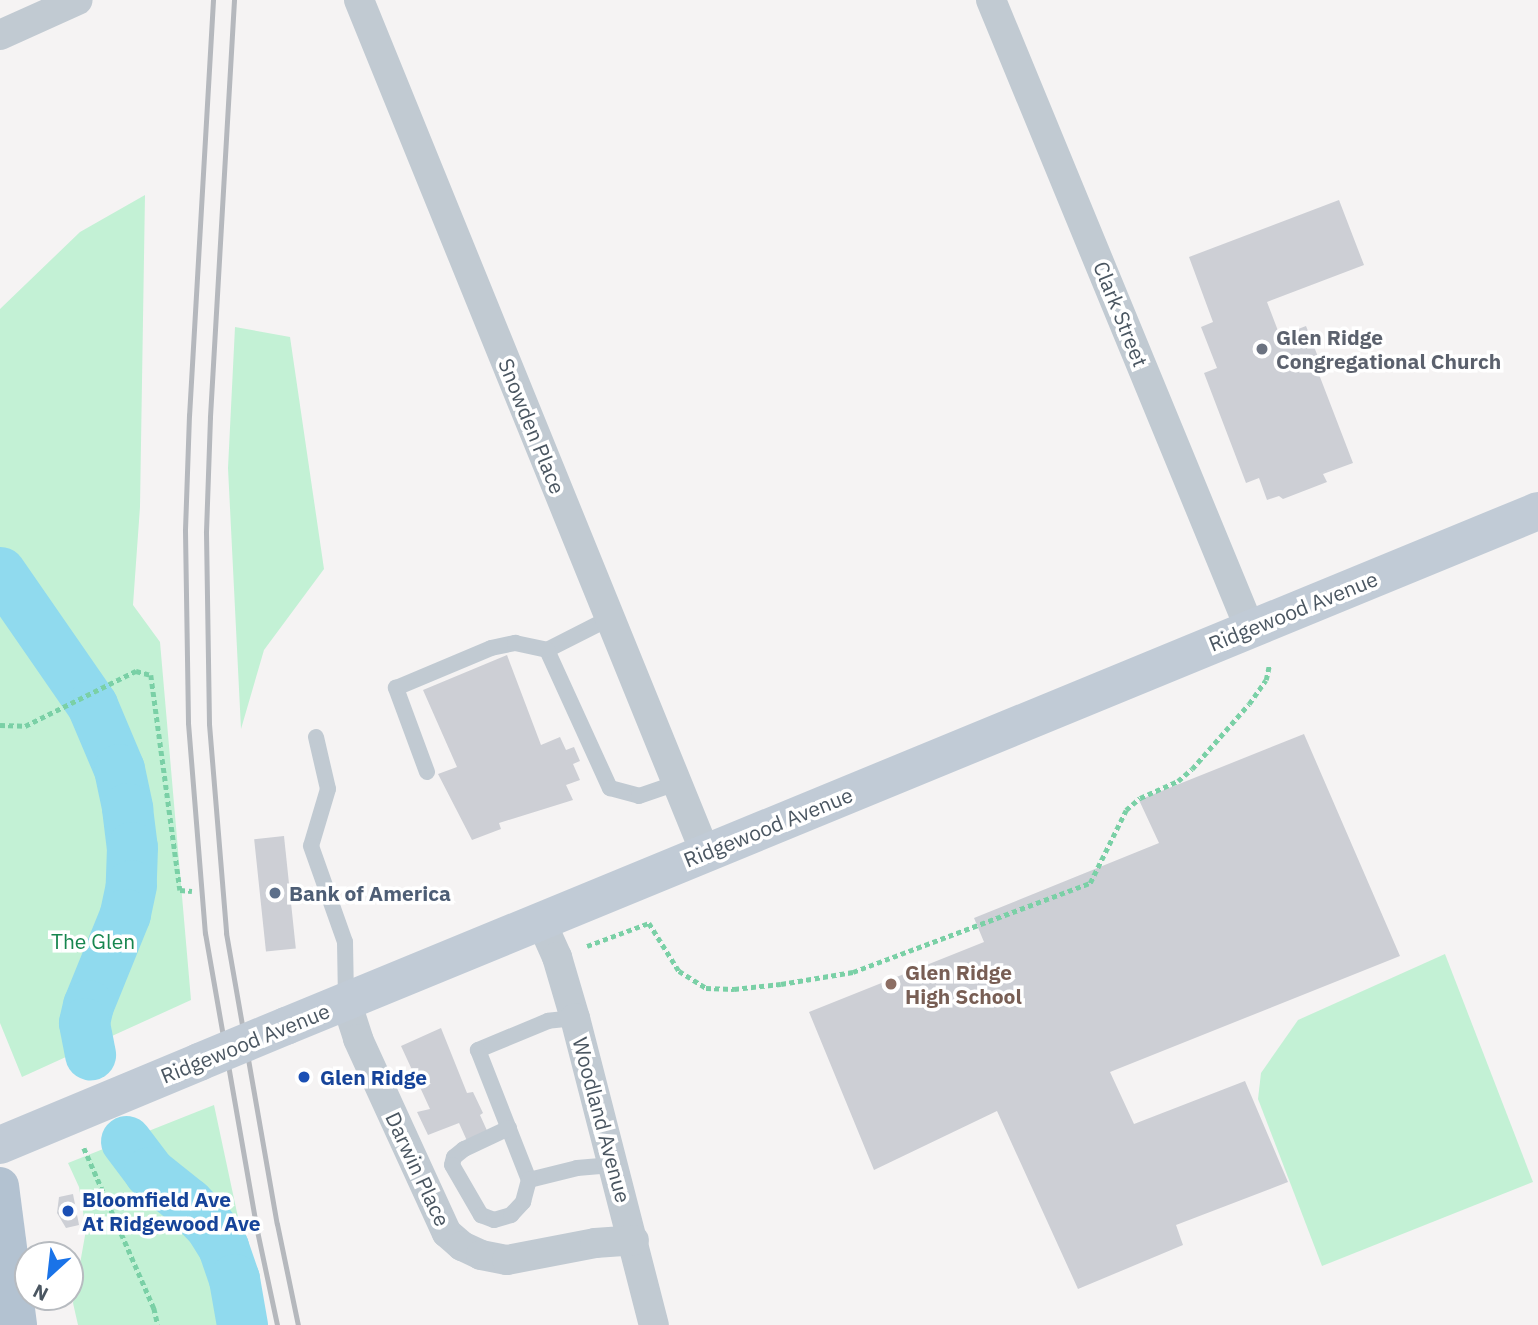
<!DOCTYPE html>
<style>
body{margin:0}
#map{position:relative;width:1538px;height:1325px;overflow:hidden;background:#f5f3f3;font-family:"IBM Plex Sans",sans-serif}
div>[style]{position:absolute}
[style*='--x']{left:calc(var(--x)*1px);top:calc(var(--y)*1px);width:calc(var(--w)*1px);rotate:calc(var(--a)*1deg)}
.green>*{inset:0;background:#c3f1d5}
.river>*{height:51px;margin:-25.5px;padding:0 25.5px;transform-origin:25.5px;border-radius:25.5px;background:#90daee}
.building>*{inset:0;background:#cdcfd5;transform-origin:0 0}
.path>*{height:4.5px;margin-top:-2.25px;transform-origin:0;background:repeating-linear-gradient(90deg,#7ad0a6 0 5px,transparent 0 8.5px)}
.lane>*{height:16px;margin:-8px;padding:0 8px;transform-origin:8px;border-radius:8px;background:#c1cad2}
.street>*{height:30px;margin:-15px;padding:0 15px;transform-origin:15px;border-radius:15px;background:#c1cad2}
.secondary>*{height:38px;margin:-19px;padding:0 19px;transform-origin:19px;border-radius:19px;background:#c1cbd6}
.primary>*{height:38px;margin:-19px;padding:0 19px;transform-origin:19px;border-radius:19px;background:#b3c2d1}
.rail>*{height:5px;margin:-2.5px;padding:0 2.5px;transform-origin:2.5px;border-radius:2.5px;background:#b5b8bd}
.secondary-bridge>*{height:38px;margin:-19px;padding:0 19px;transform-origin:19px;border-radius:19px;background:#c1cbd6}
.dots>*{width:19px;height:19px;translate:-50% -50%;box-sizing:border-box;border:4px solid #fff;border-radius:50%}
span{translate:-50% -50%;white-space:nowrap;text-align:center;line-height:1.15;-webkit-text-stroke:7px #fff;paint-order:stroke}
.street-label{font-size:21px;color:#4a5661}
.worship-label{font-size:21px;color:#5b616d;font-weight:700}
.left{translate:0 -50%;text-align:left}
.service-label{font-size:21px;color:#4e5e75;font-weight:700}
.park-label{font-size:21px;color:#17864f}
.education-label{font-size:21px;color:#785e54;font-weight:700}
.transit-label{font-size:21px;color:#164399;font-weight:700}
.north{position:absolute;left:14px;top:1241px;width:70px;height:70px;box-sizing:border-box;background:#fff;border:2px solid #b7bbc0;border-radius:50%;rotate:207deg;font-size:19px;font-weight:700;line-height:28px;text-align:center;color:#4a5661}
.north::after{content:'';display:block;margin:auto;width:24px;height:32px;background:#1a73e8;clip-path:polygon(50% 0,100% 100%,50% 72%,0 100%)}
</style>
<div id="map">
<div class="green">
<div style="clip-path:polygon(145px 195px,140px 507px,133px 605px,160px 642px,191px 1000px,22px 1077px,0 1023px,0 309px,80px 232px)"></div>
<div style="clip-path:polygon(235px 327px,290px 337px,324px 569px,264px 650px,241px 729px,228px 468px)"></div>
<div style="clip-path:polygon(1445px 954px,1533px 1182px,1322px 1266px,1258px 1099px,1261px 1073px,1298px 1020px)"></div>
<div style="clip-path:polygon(214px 1105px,261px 1325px,78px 1325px,73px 1303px,86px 1230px,79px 1187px,68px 1163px)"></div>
</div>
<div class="river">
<div style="--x:0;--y:572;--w:162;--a:55.3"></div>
<div style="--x:92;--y:705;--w:69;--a:67.1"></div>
<div style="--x:119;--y:769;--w:40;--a:78"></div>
<div style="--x:127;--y:808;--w:39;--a:83"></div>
<div style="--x:132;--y:847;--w:38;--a:92"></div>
<div style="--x:131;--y:885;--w:30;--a:102"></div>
<div style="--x:125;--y:914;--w:98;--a:112.1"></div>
<div style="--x:88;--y:1005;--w:18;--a:103"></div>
<div style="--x:84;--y:1023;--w:32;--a:79"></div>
<div style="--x:126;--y:1141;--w:39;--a:53"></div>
<div style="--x:149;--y:1172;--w:50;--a:38.5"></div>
<div style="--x:188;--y:1203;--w:32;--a:46"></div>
<div style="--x:210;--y:1226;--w:25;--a:58"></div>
<div style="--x:223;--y:1247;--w:34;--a:71"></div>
<div style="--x:234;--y:1279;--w:47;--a:80.1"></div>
</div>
<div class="building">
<div style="clip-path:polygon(1339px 200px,1364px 265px,1267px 302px,1280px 336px,1306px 326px,1320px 362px,1315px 364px,1353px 463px,1323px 474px,1327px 482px,1283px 499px,1279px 496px,1267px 500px,1259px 478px,1246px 483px,1204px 373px,1217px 368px,1201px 327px,1213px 322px,1189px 257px)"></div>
<div style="clip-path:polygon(507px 655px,541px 745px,560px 737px,566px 750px,574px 747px,580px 761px,573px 764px,580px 780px,566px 785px,573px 800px,499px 823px,501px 829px,472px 840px,438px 774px,457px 767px,423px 690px)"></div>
<div style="clip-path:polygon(1304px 734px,1400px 956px,1110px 1072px,1134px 1124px,1245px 1081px,1288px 1182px,1176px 1225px,1183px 1245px,1078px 1289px,997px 1111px,874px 1170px,809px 1012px,984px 942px,974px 918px,1159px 843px,1139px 800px)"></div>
<div style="left:284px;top:836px;width:113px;height:30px;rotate:84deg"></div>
<div style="clip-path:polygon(441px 1028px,467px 1093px,473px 1092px,483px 1113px,480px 1115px,489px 1135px,468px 1143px,459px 1123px,428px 1135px,417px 1112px,430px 1109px,401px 1046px)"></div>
<div style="clip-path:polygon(73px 1194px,79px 1225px,66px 1228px,57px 1213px,59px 1197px)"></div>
</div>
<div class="path">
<div style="--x:0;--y:725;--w:25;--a:2"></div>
<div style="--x:25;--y:726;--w:124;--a:-26.4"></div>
<div style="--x:136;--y:671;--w:16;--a:15"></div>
<div style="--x:151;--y:675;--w:217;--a:82.3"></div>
<div style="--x:180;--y:890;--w:12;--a:5"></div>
<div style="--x:587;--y:946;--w:66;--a:-20.4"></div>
<div style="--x:649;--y:923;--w:57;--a:58"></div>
<div style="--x:679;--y:971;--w:32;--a:32"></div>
<div style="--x:706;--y:988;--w:28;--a:2"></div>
<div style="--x:734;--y:989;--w:47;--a:-6.1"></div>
<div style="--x:781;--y:984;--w:73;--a:-9.5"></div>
<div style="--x:853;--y:972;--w:253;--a:-20.6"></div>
<div style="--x:1090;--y:883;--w:81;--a:-63.7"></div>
<div style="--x:1126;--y:810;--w:18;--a:-41"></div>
<div style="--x:1140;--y:798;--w:42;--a:-24.1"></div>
<div style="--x:1178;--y:781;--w:18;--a:-41"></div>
<div style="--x:1192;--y:769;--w:86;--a:-48.8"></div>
<div style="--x:1249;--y:704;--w:29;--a:-55"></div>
<div style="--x:1266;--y:680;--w:14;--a:-78"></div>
<div style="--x:84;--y:1148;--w:175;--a:66.4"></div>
<div style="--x:154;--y:1308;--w:17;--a:77"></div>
</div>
<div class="lane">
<div style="--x:610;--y:618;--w:71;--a:153.1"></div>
<div style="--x:547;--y:650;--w:152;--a:65.5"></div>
<div style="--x:610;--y:788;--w:30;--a:15"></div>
<div style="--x:639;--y:796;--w:40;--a:-18.9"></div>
<div style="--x:316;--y:737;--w:53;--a:77"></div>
<div style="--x:328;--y:789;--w:59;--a:106.6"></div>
<div style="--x:311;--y:846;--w:102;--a:70.5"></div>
<div style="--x:345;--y:942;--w:59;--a:89"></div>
<div style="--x:427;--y:772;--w:90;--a:-110.3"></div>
<div style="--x:396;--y:688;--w:103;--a:-22.8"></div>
<div style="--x:491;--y:648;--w:25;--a:-12"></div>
<div style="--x:515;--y:643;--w:33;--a:12"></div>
<div style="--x:575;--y:1018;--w:27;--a:174"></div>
<div style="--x:548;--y:1021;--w:76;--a:157.5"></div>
<div style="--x:478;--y:1050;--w:140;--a:68.6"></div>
<div style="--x:529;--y:1180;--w:49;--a:-14"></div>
<div style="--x:577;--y:1168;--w:38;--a:-5"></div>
<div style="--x:509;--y:1128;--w:50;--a:155"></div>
<div style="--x:464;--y:1149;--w:13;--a:141"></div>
<div style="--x:454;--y:1157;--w:8;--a:104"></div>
<div style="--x:452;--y:1165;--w:58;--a:59.9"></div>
<div style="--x:481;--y:1215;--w:14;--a:21"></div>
<div style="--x:494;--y:1220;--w:18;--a:-16"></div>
<div style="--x:511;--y:1215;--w:18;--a:-47"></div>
<div style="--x:523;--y:1202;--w:23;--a:-75"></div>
</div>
<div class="street">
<div style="--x:359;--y:0;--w:920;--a:67.9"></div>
<div style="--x:991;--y:0;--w:680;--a:67.62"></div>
<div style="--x:0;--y:35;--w:85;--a:-24.2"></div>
<div style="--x:540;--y:919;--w:42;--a:65.9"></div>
<div style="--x:557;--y:957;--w:64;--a:73.6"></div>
<div style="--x:575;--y:1018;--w:317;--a:75.6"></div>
<div style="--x:346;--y:1001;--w:40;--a:72"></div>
<div style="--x:358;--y:1039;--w:213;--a:65.4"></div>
<div style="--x:447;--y:1233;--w:20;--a:41"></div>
<div style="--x:462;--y:1246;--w:21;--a:25"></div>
<div style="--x:481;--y:1255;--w:26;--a:11"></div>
<div style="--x:507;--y:1260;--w:90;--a:-10.9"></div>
<div style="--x:595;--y:1243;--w:39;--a:-4"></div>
</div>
<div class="secondary">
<div style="--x:286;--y:1026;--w:1354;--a:-22.36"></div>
<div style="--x:0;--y:1145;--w:216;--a:-22.6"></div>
</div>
<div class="primary">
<div style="--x:0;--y:1186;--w:140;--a:82.6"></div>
</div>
<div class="rail">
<div style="--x:213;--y:0;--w:416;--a:93.3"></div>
<div style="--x:189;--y:415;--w:116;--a:92"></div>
<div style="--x:185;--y:531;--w:192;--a:89.1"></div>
<div style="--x:188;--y:723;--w:211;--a:85.4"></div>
<div style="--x:205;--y:933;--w:297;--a:80.1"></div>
<div style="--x:256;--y:1226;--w:101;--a:78"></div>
<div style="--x:234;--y:0;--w:418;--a:93.3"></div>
<div style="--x:210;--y:417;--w:116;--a:92"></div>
<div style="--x:206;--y:533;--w:191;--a:89.1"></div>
<div style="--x:209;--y:724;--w:210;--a:85.3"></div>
<div style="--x:226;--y:933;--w:295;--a:80.1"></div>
<div style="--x:277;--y:1224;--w:103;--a:78.3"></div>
</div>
<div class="secondary-bridge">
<div style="--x:199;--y:1062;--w:94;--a:-22.5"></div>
</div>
<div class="dots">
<div style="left:1262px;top:349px;background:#6b7280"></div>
<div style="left:275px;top:893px;background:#5c6f8a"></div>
<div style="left:891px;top:984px;background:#8d6e63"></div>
<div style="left:304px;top:1077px;background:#1a4fb4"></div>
<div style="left:68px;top:1211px;background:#1a4fb4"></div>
</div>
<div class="street-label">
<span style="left:1121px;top:314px;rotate:68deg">Clark Street</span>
<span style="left:532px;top:426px;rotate:68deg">Snowden Place</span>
<span style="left:1293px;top:611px;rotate:-22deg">Ridgewood Avenue</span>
<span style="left:768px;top:827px;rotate:-22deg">Ridgewood Avenue</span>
<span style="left:245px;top:1043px;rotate:-22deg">Ridgewood Avenue</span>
<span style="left:602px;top:1120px;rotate:75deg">Woodland Avenue</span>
<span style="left:418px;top:1169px;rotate:65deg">Darwin Place</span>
</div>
<div class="worship-label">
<span class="left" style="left:1276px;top:349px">Glen Ridge<br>Congregational Church</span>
</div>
<div class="service-label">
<span class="left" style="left:289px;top:893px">Bank of America</span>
</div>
<div class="park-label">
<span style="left:93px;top:941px">The Glen</span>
</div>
<div class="education-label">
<span class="left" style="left:905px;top:984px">Glen Ridge<br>High School</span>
</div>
<div class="transit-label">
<span class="left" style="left:320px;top:1077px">Glen Ridge</span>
<span class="left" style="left:82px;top:1211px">Bloomfield Ave<br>At Ridgewood Ave</span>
</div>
<div class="north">N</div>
</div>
